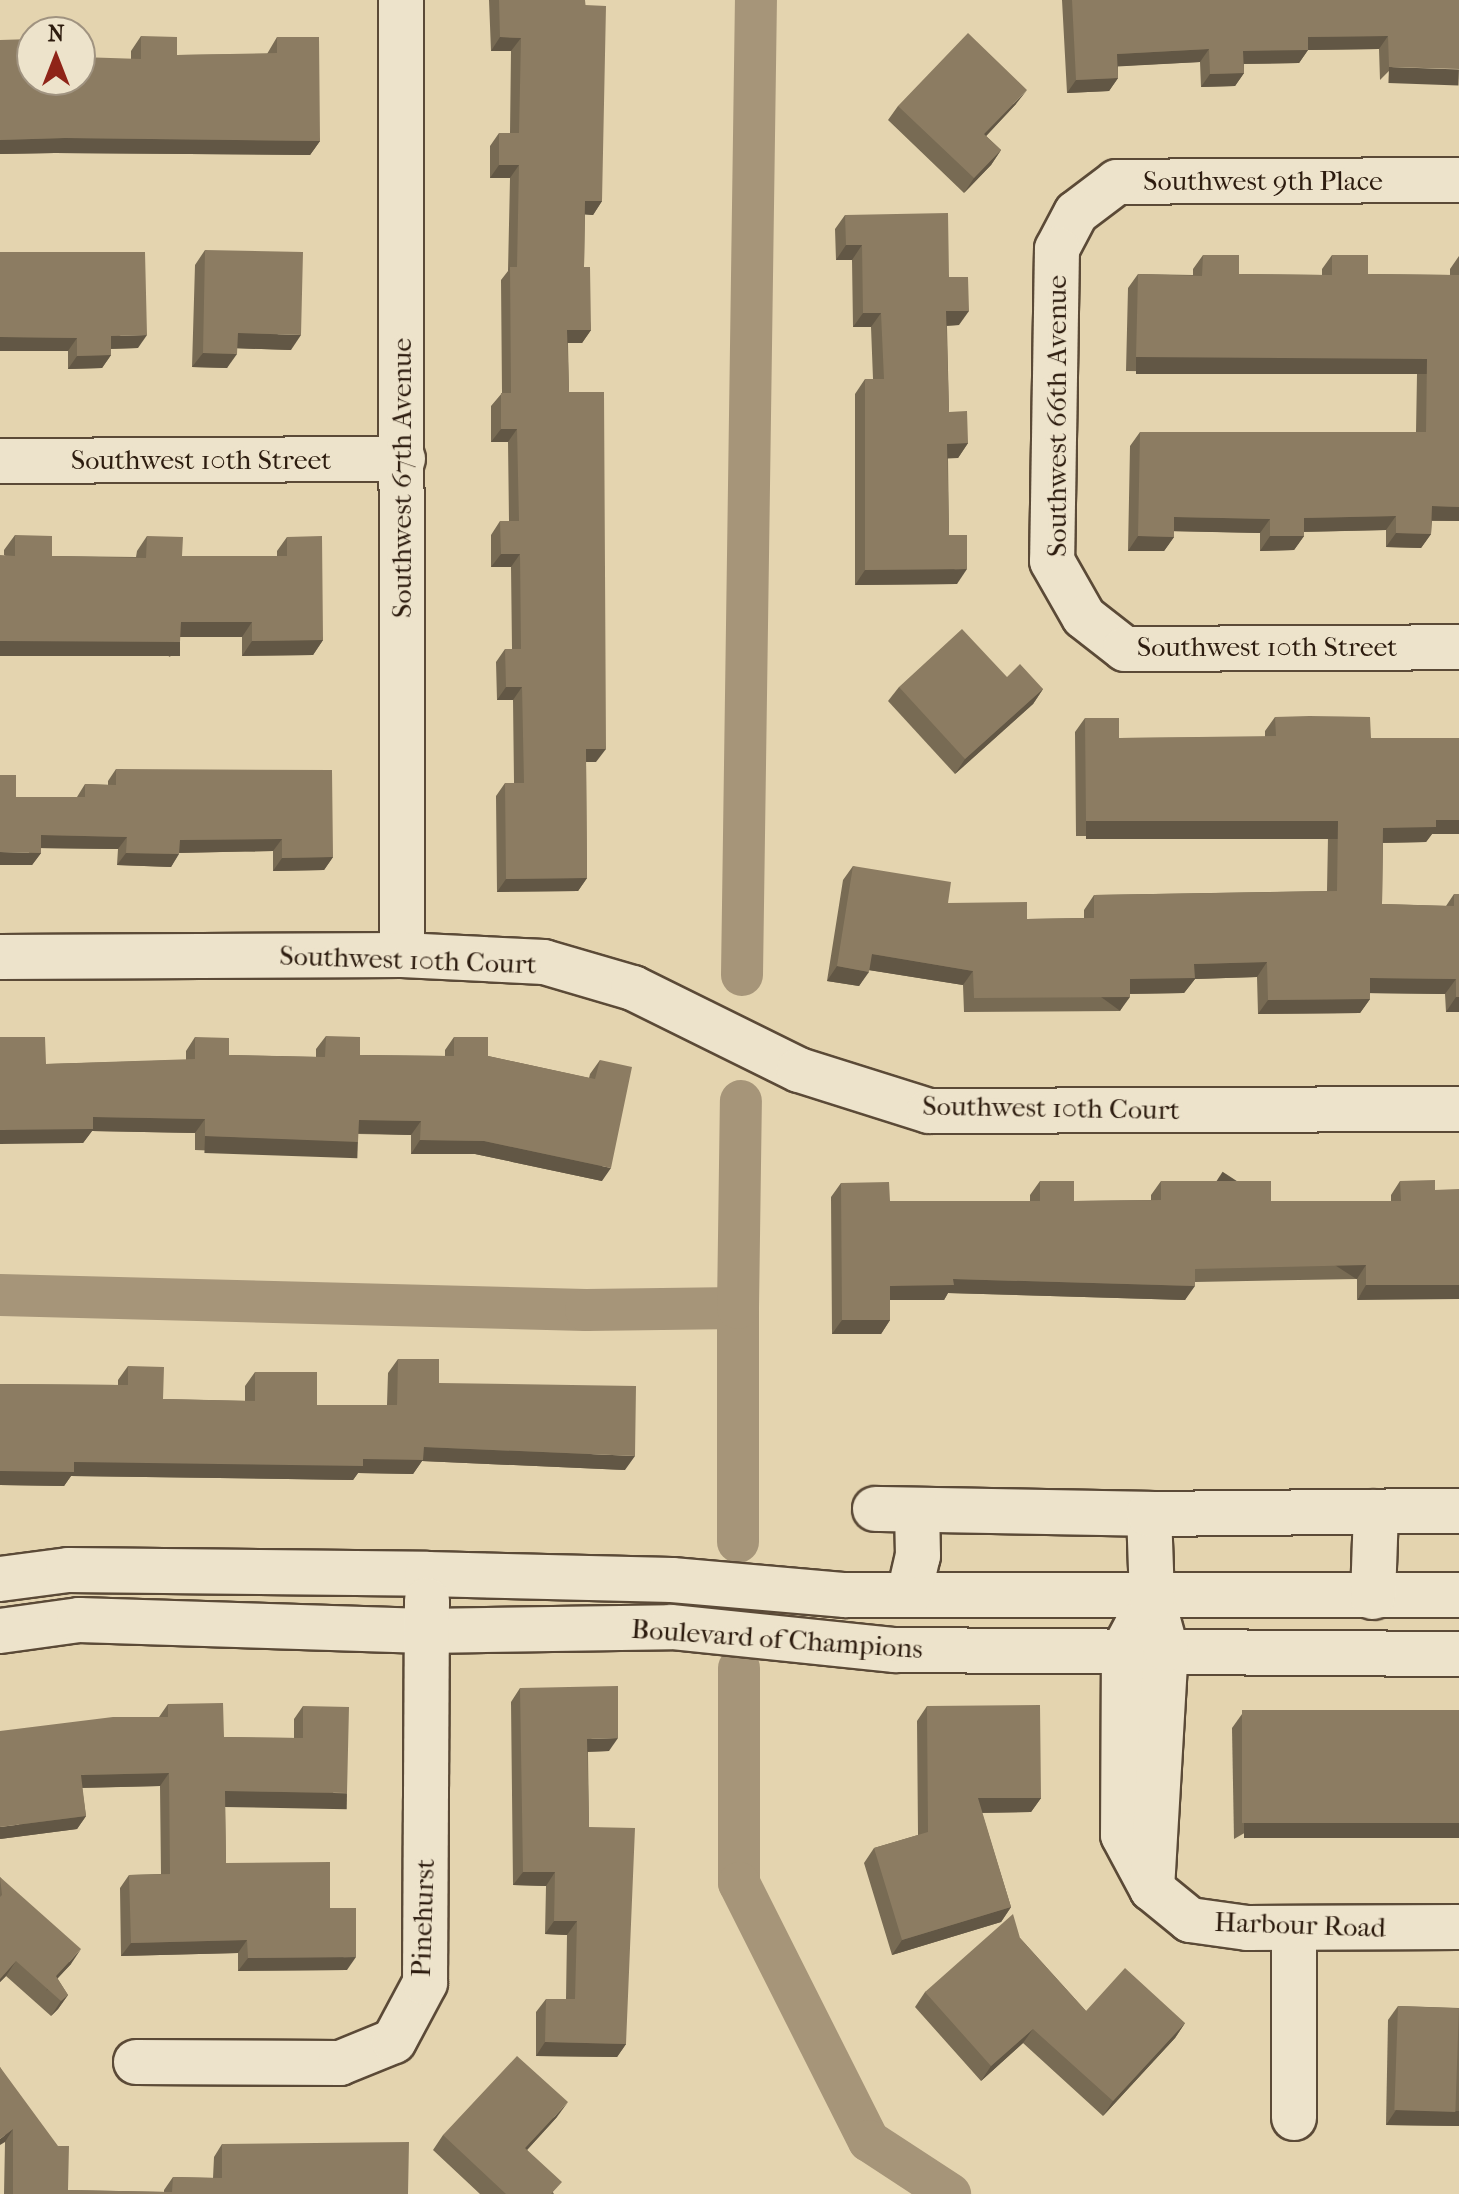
<!DOCTYPE html>
<style>
body{margin:0}
#map{position:relative;width:1459px;height:2194px;overflow:hidden;background:#e4d4af;font-family:"IM FELL French Canon",serif}
div>[style]{position:absolute}
[style*='--x']{left:calc(var(--x)*1px);top:calc(var(--y)*1px);width:calc(var(--w)*1px);rotate:calc(var(--a)*1deg)}
.canal>*{height:42px;margin:-21px;padding:0 21px;transform-origin:21px;border-radius:21px;background:#a69579}
.roads{filter:drop-shadow(2px 0 #5b4a37) drop-shadow(-2px 0 #5b4a37) drop-shadow(0 2px #5b4a37) drop-shadow(0 -2px #5b4a37)}
.minor>*{height:44px;margin:-22px;padding:0 22px;transform-origin:22px;border-radius:22px;background:#ede3cb}
.wall>*{inset:0;background:#786b54}
.shaded-wall>*{inset:0;background:#625745;transform-origin:0 0}
.building>*{inset:0;background:#8c7c62;transform-origin:0 0}
span{translate:-50% -50%;white-space:nowrap;text-align:center;line-height:1.15;-webkit-text-stroke:8px #ede3cb;paint-order:stroke}
.street-label{font-size:28px;color:#2d1c0f}
.north{position:absolute;left:16px;top:16px;width:80px;height:80px;box-sizing:border-box;background:#ede3cb;border:2px solid #a09380;border-radius:50%;rotate:0deg;font-size:22px;font-weight:700;line-height:32px;text-align:center;color:#2d1c0f}
.north::after{content:'';display:block;margin:auto;width:28px;height:36px;background:#8f2418;clip-path:polygon(50% 0,100% 100%,50% 72%,0 100%)}
</style>
<div id="map">
<div class="canal">
<div style="--x:742;--y:975;--w:975;--a:-89.18"></div>
<div style="--x:0;--y:1295;--w:586;--a:1.47"></div>
<div style="--x:586;--y:1310;--w:152;--a:-0.8"></div>
<div style="--x:738;--y:1308;--w:234;--a:90"></div>
<div style="--x:738;--y:1308;--w:207;--a:-89.2"></div>
<div style="--x:739;--y:1668;--w:215;--a:90"></div>
<div style="--x:739;--y:1883;--w:289;--a:63.3"></div>
<div style="--x:869;--y:2141;--w:97;--a:33.2"></div>
</div>
<div class="roads">
<div class="minor">
<div style="--x:401;--y:0;--w:955;--a:89.94"></div>
<div style="--x:1459;--y:180;--w:342;--a:179.7"></div>
<div style="--x:1117;--y:182;--w:51;--a:142.9"></div>
<div style="--x:1076;--y:213;--w:41;--a:117.8"></div>
<div style="--x:1057;--y:249;--w:312;--a:90.9"></div>
<div style="--x:1052;--y:561;--w:64;--a:60.3"></div>
<div style="--x:1084;--y:617;--w:52;--a:38"></div>
<div style="--x:1125;--y:649;--w:334;--a:-0.3"></div>
<div style="--x:0;--y:461;--w:403;--a:-0.3"></div>
<div style="--x:0;--y:957;--w:402;--a:-0.3"></div>
<div style="--x:402;--y:955;--w:142;--a:2.8"></div>
<div style="--x:544;--y:962;--w:93;--a:16.3"></div>
<div style="--x:633;--y:988;--w:185;--a:26.3"></div>
<div style="--x:799;--y:1070;--w:136;--a:17.5"></div>
<div style="--x:929;--y:1111;--w:530;--a:-0.22"></div>
<div style="--x:875;--y:1509;--w:274;--a:1"></div>
<div style="--x:0;--y:1579;--w:69;--a:-7.5"></div>
<div style="--x:68;--y:1570;--w:359;--a:0.6"></div>
<div style="--x:427;--y:1574;--w:245;--a:1.4"></div>
<div style="--x:672;--y:1580;--w:174;--a:5"></div>
<div style="--x:845;--y:1595;--w:614;--a:0"></div>
<div style="--x:909;--y:1594;--w:39;--a:-77"></div>
<div style="--x:918;--y:1556;--w:46;--a:-91.2"></div>
<div style="--x:1373;--y:1597;--w:85;--a:-88"></div>
<div style="--x:1137;--y:1625;--w:27;--a:118"></div>
<div style="--x:1124;--y:1649;--w:186;--a:90.3"></div>
<div style="--x:1123;--y:1835;--w:61;--a:61.8"></div>
<div style="--x:1152;--y:1889;--w:49;--a:39.2"></div>
<div style="--x:1190;--y:1920;--w:58;--a:8"></div>
<div style="--x:1247;--y:1928;--w:212;--a:-0.3"></div>
<div style="--x:0;--y:1631;--w:80;--a:-7.9"></div>
<div style="--x:79;--y:1620;--w:347;--a:1.8"></div>
<div style="--x:426;--y:1631;--w:245;--a:-0.9"></div>
<div style="--x:671;--y:1627;--w:225;--a:5.9"></div>
<div style="--x:895;--y:1650;--w:564;--a:0.41"></div>
<div style="--x:1152;--y:1889;--w:240;--a:-86.7"></div>
<div style="--x:1166;--y:1649;--w:53;--a:-105.4"></div>
<div style="--x:1152;--y:1598;--w:84;--a:-92"></div>
<div style="--x:1149;--y:1514;--w:310;--a:-0.6"></div>
<div style="--x:1294;--y:1928;--w:190;--a:90"></div>
<div style="--x:136;--y:2062;--w:204;--a:0.3"></div>
<div style="--x:340;--y:2063;--w:58;--a:-22.2"></div>
<div style="--x:394;--y:2041;--w:66;--a:-61.9"></div>
<div style="--x:425;--y:1983;--w:383;--a:-89.7"></div>
</div>
</div>
<div class="wall">
<div style="clip-path:polygon(489px 0,585px 0,602px 201px,593px 215px,585px 214px,584px 267px,591px 330px,582px 343px,568px 343px,569px 392px,596px 762px,586px 762px,587px 878px,578px 891px,497px 892px,496px 796px,505px 783px,514px 783px,513px 700px,497px 700px,496px 662px,505px 649px,512px 649px,511px 567px,491px 567px,491px 535px,500px 521px,509px 521px,508px 442px,491px 442px,491px 406px,502px 393px,501px 280px,508px 271px,510px 178px,490px 178px,490px 146px,499px 133px,510px 133px,511px 51px,491px 51px)"></div>
<div style="clip-path:polygon(1062px 0,1459px 0,1380px 80px,1379px 49px,1308px 50px,1299px 63px,1244px 64px,1244px 73px,1235px 86px,1201px 87px,1200px 62px,1118px 66px,1118px 78px,1109px 91px,1067px 93px)"></div>
<div style="clip-path:polygon(141px 36px,177px 55px,267px 54px,277px 37px,320px 141px,310px 155px,55px 153px,0 154px,0 40px,32px 80px,131px 59px,131px 51px)"></div>
<div style="clip-path:polygon(1016px 104px,986px 136px,1001px 150px,991px 165px,964px 193px,888px 120px,898px 106px)"></div>
<div style="clip-path:polygon(845px 215px,949px 277px,959px 325px,947px 326px,949px 412px,968px 443px,958px 458px,948px 458px,949px 535px,957px 584px,855px 585px,855px 394px,865px 379px,873px 379px,871px 327px,853px 327px,852px 260px,836px 260px,835px 229px)"></div>
<div style="clip-path:polygon(205px 250px,291px 350px,237px 348px,227px 368px,192px 367px,195px 265px)"></div>
<div style="clip-path:polygon(0 252px,138px 348px,111px 349px,111px 355px,102px 368px,68px 369px,68px 351px,0 351px)"></div>
<div style="clip-path:polygon(1203px 255px,1239px 274px,1322px 275px,1322px 269px,1332px 255px,1368px 274px,1450px 275px,1450px 269px,1459px 256px,1459px 521px,1432px 521px,1431px 534px,1421px 548px,1386px 547px,1386px 530px,1304px 532px,1304px 536px,1294px 550px,1260px 551px,1260px 533px,1174px 531px,1174px 537px,1164px 551px,1128px 551px,1130px 446px,1140px 432px,1416px 432px,1417px 374px,1126px 371px,1128px 288px,1138px 274px,1193px 275px,1193px 269px)"></div>
<div style="clip-path:polygon(15px 535px,52px 556px,136px 557px,137px 551px,147px 536px,182px 556px,277px 556px,277px 551px,287px 537px,323px 640px,313px 655px,242px 656px,242px 637px,180px 637px,170px 657px,4px 555px,4px 550px)"></div>
<div style="clip-path:polygon(1007px 677px,1043px 689px,1033px 704px,955px 774px,888px 701px,899px 687px)"></div>
<div style="clip-path:polygon(1275px 717px,1371px 738px,1432px 834px,1426px 842px,1383px 843px,1382px 904px,1446px 906px,1454px 894px,1459px 894px,1459px 1012px,1446px 1012px,1445px 994px,1370px 993px,1370px 999px,1360px 1013px,1258px 1014px,1257px 977px,1195px 979px,1184px 993px,1130px 994px,1120px 1011px,964px 1012px,963px 985px,869px 970px,859px 986px,827px 981px,843px 880px,853px 866px,948px 903px,1027px 919px,1084px 918px,1084px 910px,1094px 895px,1327px 891px,1328px 836px,1076px 836px,1075px 732px,1085px 718px,1119px 738px,1265px 737px,1265px 731px)"></div>
<div style="clip-path:polygon(116px 769px,333px 857px,324px 870px,273px 871px,273px 851px,179px 853px,171px 867px,117px 865px,118px 849px,41px 848px,41px 853px,32px 865px,16px 797px,77px 797px,85px 784px,108px 785px,108px 781px)"></div>
<div style="clip-path:polygon(326px 1036px,360px 1055px,445px 1056px,445px 1050px,454px 1037px,488px 1056px,589px 1078px,590px 1074px,600px 1060px,602px 1181px,475px 1154px,411px 1154px,411px 1135px,358px 1134px,349px 1156px,195px 1150px,195px 1133px,92px 1131px,83px 1143px,46px 1064px,186px 1060px,186px 1051px,195px 1037px,229px 1055px,316px 1057px,316px 1049px)"></div>
<div style="clip-path:polygon(1040px 1181px,1074px 1201px,1151px 1200px,1151px 1195px,1161px 1181px,1271px 1201px,1391px 1201px,1391px 1195px,1400px 1181px,1435px 1190px,1357px 1300px,1357px 1279px,1195px 1282px,1185px 1300px,948px 1293px,944px 1300px,890px 1300px,890px 1320px,881px 1334px,832px 1334px,831px 1197px,841px 1183px,890px 1201px,1030px 1201px,1030px 1195px)"></div>
<div style="clip-path:polygon(398px 1359px,439px 1383px,625px 1470px,422px 1461px,413px 1474px,358px 1473px,353px 1480px,71px 1476px,64px 1486px,0 1485px,0 1384px,118px 1385px,118px 1380px,128px 1366px,163px 1399px,245px 1401px,245px 1386px,255px 1372px,317px 1405px,387px 1405px,388px 1373px)"></div>
<div style="clip-path:polygon(520px 1688px,609px 1751px,588px 1752px,589px 1827px,626px 2044px,617px 2057px,536px 2056px,536px 2012px,546px 1999px,566px 1999px,567px 1935px,545px 1934px,546px 1886px,513px 1885px,511px 1702px)"></div>
<div style="clip-path:polygon(168px 1704px,224px 1737px,294px 1738px,294px 1719px,303px 1706px,338px 1806px,225px 1804px,226px 1863px,330px 1908px,347px 1970px,238px 1971px,238px 1953px,121px 1956px,120px 1888px,129px 1875px,161px 1874px,160px 1786px,82px 1788px,86px 1816px,77px 1829px,0 1839px,159px 1717px)"></div>
<div style="clip-path:polygon(927px 1706px,1041px 1798px,1031px 1812px,982px 1813px,1011px 1907px,1001px 1922px,892px 1955px,864px 1863px,874px 1848px,918px 1835px,917px 1721px)"></div>
<div style="clip-path:polygon(1459px 1710px,1234px 1839px,1232px 1728px,1242px 1714px)"></div>
<div style="clip-path:polygon(0 1877px,71px 1964px,57px 1978px,68px 1995px,58px 2009px,51px 2016px,6px 1976px,0 1982px)"></div>
<div style="clip-path:polygon(1020px 1938px,1086px 2011px,1185px 2023px,1175px 2038px,1103px 2116px,1023px 2043px,981px 2081px,915px 2007px,925px 1992px)"></div>
<div style="clip-path:polygon(1398px 2006px,1459px 2008px,1459px 2126px,1386px 2125px,1388px 2020px)"></div>
<div style="clip-path:polygon(0 2067px,68px 2190px,164px 2192px,164px 2190px,173px 2177px,213px 2178px,214px 2157px,222px 2144px,408px 2194px,4px 2194px,5px 2142px)"></div>
<div style="clip-path:polygon(557px 2117px,527px 2150px,554px 2194px,480px 2194px,433px 2150px,443px 2135px)"></div>
</div>
<div class="shaded-wall">
<div style="clip-path:polygon(1388px 36px,1379px 49px,1308px 50px,1299px 63px,1234px 64px,1243px 51px,1308px 37px)"></div>
<div style="clip-path:polygon(500px 37px,521px 38px,511px 51px,491px 51px)"></div>
<div style="clip-path:polygon(1209px 49px,1200px 62px,1108px 67px,1117px 54px)"></div>
<div style="left:1389px;top:67px;width:70px;height:16px;rotate:2deg"></div>
<div style="clip-path:polygon(1244px 73px,1235px 86px,1201px 87px,1210px 74px)"></div>
<div style="clip-path:polygon(1118px 78px,1109px 91px,1067px 93px,1076px 80px)"></div>
<div style="clip-path:polygon(1027px 90px,1016px 104px,974px 149px,984px 134px)"></div>
<div style="clip-path:polygon(65px 138px,320px 141px,310px 155px,55px 153px,0 154px,0 140px)"></div>
<div style="clip-path:polygon(1001px 150px,991px 165px,964px 193px,974px 178px)"></div>
<div style="clip-path:polygon(499px 165px,519px 165px,510px 178px,490px 178px)"></div>
<div style="clip-path:polygon(585px 201px,602px 201px,593px 215px,576px 214px)"></div>
<div style="clip-path:polygon(846px 245px,862px 245px,852px 260px,836px 260px)"></div>
<div style="clip-path:polygon(946px 311px,969px 311px,959px 325px,936px 326px)"></div>
<div style="clip-path:polygon(863px 313px,881px 313px,871px 327px,853px 327px)"></div>
<div style="clip-path:polygon(567px 330px,591px 330px,582px 343px,558px 343px)"></div>
<div style="clip-path:polygon(238px 333px,301px 335px,291px 350px,228px 348px)"></div>
<div style="clip-path:polygon(147px 335px,138px 348px,102px 349px,111px 336px)"></div>
<div style="clip-path:polygon(0 337px,77px 338px,68px 351px,0 351px)"></div>
<div style="clip-path:polygon(203px 353px,237px 354px,227px 368px,192px 367px)"></div>
<div style="clip-path:polygon(111px 355px,102px 368px,68px 369px,77px 356px)"></div>
<div style="left:1136px;top:357px;width:291px;height:17px"></div>
<div style="clip-path:polygon(501px 429px,517px 429px,508px 442px,491px 442px)"></div>
<div style="clip-path:polygon(968px 443px,958px 458px,937px 459px,947px 444px)"></div>
<div style="clip-path:polygon(1432px 506px,1459px 507px,1459px 521px,1422px 520px)"></div>
<div style="clip-path:polygon(1396px 516px,1386px 530px,1294px 532px,1304px 518px)"></div>
<div style="clip-path:polygon(1174px 517px,1270px 519px,1260px 533px,1164px 531px)"></div>
<div style="clip-path:polygon(1396px 533px,1431px 534px,1421px 548px,1386px 547px)"></div>
<div style="clip-path:polygon(1138px 536px,1174px 537px,1164px 551px,1128px 551px)"></div>
<div style="clip-path:polygon(1270px 536px,1304px 536px,1294px 550px,1260px 551px)"></div>
<div style="clip-path:polygon(501px 554px,520px 554px,511px 567px,491px 567px)"></div>
<div style="clip-path:polygon(967px 569px,957px 584px,855px 585px,865px 570px)"></div>
<div style="clip-path:polygon(181px 622px,252px 622px,242px 637px,170px 637px)"></div>
<div style="clip-path:polygon(323px 640px,313px 655px,242px 656px,252px 641px)"></div>
<div style="left:0;top:641px;width:180px;height:15px"></div>
<div style="clip-path:polygon(506px 687px,522px 687px,513px 700px,497px 700px)"></div>
<div style="clip-path:polygon(1043px 689px,1033px 704px,955px 774px,965px 759px)"></div>
<div style="clip-path:polygon(586px 749px,606px 749px,596px 762px,576px 762px)"></div>
<div style="clip-path:polygon(1436px 820px,1459px 820px,1459px 834px,1432px 834px,1426px 842px,1373px 843px,1383px 828px)"></div>
<div style="left:1086px;top:821px;width:252px;height:18px"></div>
<div style="clip-path:polygon(41px 835px,127px 837px,118px 849px,32px 848px)"></div>
<div style="clip-path:polygon(282px 839px,273px 851px,171px 853px,180px 840px)"></div>
<div style="clip-path:polygon(0 852px,41px 853px,32px 865px,0 865px)"></div>
<div style="clip-path:polygon(126px 853px,179px 854px,171px 867px,117px 865px)"></div>
<div style="clip-path:polygon(333px 857px,324px 870px,273px 871px,282px 858px)"></div>
<div style="clip-path:polygon(587px 878px,578px 891px,497px 892px,506px 879px)"></div>
<div style="clip-path:polygon(872px 954px,973px 971px,963px 985px,862px 969px)"></div>
<div style="clip-path:polygon(1267px 962px,1257px 977px,1195px 979px,1184px 993px,1120px 994px,1130px 979px,1194px 964px)"></div>
<div style="clip-path:polygon(837px 966px,869px 972px,859px 986px,827px 981px)"></div>
<div style="clip-path:polygon(1370px 978px,1456px 979px,1445px 994px,1360px 993px)"></div>
<div style="left:1130px;top:997px;width:17px;height:156px;rotate:126deg"></div>
<div style="clip-path:polygon(1456px 997px,1459px 997px,1459px 1012px,1446px 1012px)"></div>
<div style="clip-path:polygon(1370px 999px,1360px 1013px,1258px 1014px,1268px 1000px)"></div>
<div style="clip-path:polygon(93px 1117px,205px 1119px,195px 1133px,92px 1131px,83px 1143px,0 1144px,0 1130px)"></div>
<div style="clip-path:polygon(359px 1120px,421px 1121px,411px 1135px,349px 1133px)"></div>
<div style="left:205px;top:1136px;width:153px;height:17px;rotate:2deg"></div>
<div style="clip-path:polygon(420px 1140px,484px 1141px,611px 1168px,602px 1181px,475px 1154px,411px 1154px)"></div>
<div style="left:1366px;top:1265px;width:17px;height:171px;rotate:123deg"></div>
<div style="clip-path:polygon(953px 1279px,1195px 1286px,1185px 1300px,948px 1293px,944px 1300px,881px 1300px,890px 1286px)"></div>
<div style="clip-path:polygon(1366px 1285px,1459px 1285px,1459px 1299px,1357px 1300px)"></div>
<div style="clip-path:polygon(842px 1320px,890px 1320px,881px 1334px,832px 1334px)"></div>
<div style="clip-path:polygon(424px 1447px,635px 1456px,625px 1470px,422px 1461px,413px 1474px,358px 1473px,353px 1480px,71px 1476px,64px 1486px,0 1485px,0 1471px,74px 1462px,363px 1459px)"></div>
<div style="clip-path:polygon(618px 1738px,609px 1751px,578px 1752px,587px 1739px)"></div>
<div style="clip-path:polygon(169px 1773px,160px 1786px,72px 1788px,81px 1775px)"></div>
<div style="left:225px;top:1791px;width:122px;height:16px;rotate:1deg"></div>
<div style="clip-path:polygon(978px 1798px,1041px 1798px,1031px 1812px,967px 1813px)"></div>
<div style="clip-path:polygon(86px 1816px,77px 1829px,0 1839px,0 1827px)"></div>
<div style="left:1459px;top:1823px;width:15px;height:215px;rotate:90deg"></div>
<div style="clip-path:polygon(523px 1872px,555px 1872px,546px 1886px,513px 1885px)"></div>
<div style="clip-path:polygon(1011px 1907px,1001px 1922px,892px 1955px,902px 1940px)"></div>
<div style="clip-path:polygon(554px 1921px,577px 1921px,567px 1935px,545px 1934px)"></div>
<div style="clip-path:polygon(247px 1940px,238px 1953px,121px 1956px,131px 1943px)"></div>
<div style="clip-path:polygon(81px 1949px,71px 1964px,46px 1991px,56px 1976px)"></div>
<div style="clip-path:polygon(356px 1957px,347px 1970px,238px 1971px,248px 1958px)"></div>
<div style="clip-path:polygon(16px 1961px,6px 1976px,0 1982px,0 1979px)"></div>
<div style="clip-path:polygon(68px 1995px,58px 2009px,51px 2016px,61px 2001px)"></div>
<div style="clip-path:polygon(1185px 2023px,1175px 2038px,1103px 2116px,1113px 2101px)"></div>
<div style="clip-path:polygon(1033px 2029px,1023px 2043px,981px 2081px,991px 2066px)"></div>
<div style="clip-path:polygon(545px 2042px,626px 2044px,617px 2057px,536px 2056px)"></div>
<div style="clip-path:polygon(568px 2102px,557px 2117px,515px 2163px,525px 2148px)"></div>
<div style="clip-path:polygon(1396px 2110px,1459px 2111px,1459px 2126px,1386px 2125px)"></div>
<div style="clip-path:polygon(13px 2129px,5px 2142px,0 2145px,0 2139px)"></div>
</div>
<div class="building">
<div style="clip-path:polygon(499px 0,585px 0,585px 5px,606px 6px,602px 201px,585px 201px,584px 267px,590px 267px,591px 330px,567px 330px,569px 392px,604px 392px,606px 749px,586px 749px,587px 878px,506px 879px,505px 783px,524px 783px,522px 687px,506px 687px,505px 649px,521px 649px,520px 554px,501px 554px,500px 521px,519px 521px,517px 429px,501px 429px,501px 393px,511px 393px,510px 267px,517px 267px,519px 165px,499px 165px,499px 133px,519px 133px,521px 38px,500px 37px)"></div>
<div style="clip-path:polygon(1072px 0,1459px 0,1459px 69px,1389px 67px,1388px 36px,1308px 37px,1308px 50px,1243px 51px,1244px 73px,1210px 74px,1209px 49px,1117px 54px,1118px 78px,1076px 80px)"></div>
<div style="clip-path:polygon(968px 33px,1027px 90px,984px 134px,1001px 150px,974px 178px,898px 106px)"></div>
<div style="clip-path:polygon(141px 36px,177px 37px,177px 55px,277px 53px,277px 37px,319px 37px,320px 141px,65px 138px,0 140px,0 40px,32px 39px,32px 80px,80px 80px,80px 57px,141px 59px)"></div>
<div style="clip-path:polygon(948px 213px,949px 277px,968px 277px,969px 311px,946px 311px,949px 412px,967px 411px,968px 443px,947px 444px,949px 535px,967px 535px,967px 569px,865px 570px,865px 379px,884px 379px,881px 313px,863px 313px,862px 245px,846px 245px,845px 215px)"></div>
<div style="clip-path:polygon(205px 250px,303px 252px,301px 335px,238px 333px,237px 354px,203px 353px)"></div>
<div style="clip-path:polygon(0 252px,145px 252px,147px 335px,111px 336px,111px 355px,77px 356px,77px 338px,0 337px)"></div>
<div style="clip-path:polygon(1203px 255px,1239px 255px,1239px 274px,1332px 275px,1332px 255px,1368px 255px,1368px 274px,1459px 275px,1459px 507px,1432px 506px,1431px 534px,1396px 533px,1396px 516px,1304px 518px,1304px 536px,1270px 536px,1270px 519px,1174px 517px,1174px 537px,1138px 536px,1140px 432px,1426px 432px,1427px 359px,1136px 357px,1138px 274px,1202px 276px)"></div>
<div style="clip-path:polygon(15px 535px,52px 536px,52px 556px,146px 558px,147px 536px,183px 537px,182px 556px,287px 556px,287px 537px,322px 536px,323px 640px,252px 641px,252px 622px,181px 622px,180px 642px,0 641px,0 555px,15px 556px)"></div>
<div style="clip-path:polygon(962px 629px,1007px 677px,1020px 664px,1043px 689px,965px 759px,899px 687px)"></div>
<div style="clip-path:polygon(1309px 716px,1370px 717px,1371px 738px,1459px 738px,1459px 820px,1436px 820px,1436px 827px,1383px 828px,1382px 904px,1454px 906px,1454px 894px,1459px 894px,1459px 997px,1456px 997px,1456px 979px,1370px 978px,1370px 999px,1268px 1000px,1267px 962px,1194px 964px,1195px 978px,1130px 979px,1130px 997px,974px 998px,973px 971px,872px 954px,869px 972px,837px 966px,853px 866px,951px 882px,948px 903px,1027px 902px,1027px 919px,1094px 918px,1094px 895px,1337px 891px,1338px 821px,1086px 821px,1085px 718px,1119px 718px,1119px 738px,1276px 736px,1275px 717px)"></div>
<div style="clip-path:polygon(116px 769px,332px 770px,333px 857px,282px 858px,282px 839px,180px 840px,179px 854px,126px 853px,127px 837px,41px 835px,41px 853px,0 852px,0 775px,16px 775px,16px 797px,85px 797px,85px 784px,116px 785px)"></div>
<div style="clip-path:polygon(326px 1036px,360px 1037px,360px 1055px,454px 1056px,454px 1037px,488px 1037px,488px 1056px,595px 1079px,600px 1060px,632px 1067px,611px 1168px,484px 1141px,420px 1140px,421px 1121px,359px 1120px,358px 1142px,205px 1136px,205px 1119px,93px 1117px,93px 1129px,0 1130px,0 1037px,45px 1037px,46px 1064px,195px 1059px,195px 1037px,229px 1038px,229px 1055px,325px 1057px)"></div>
<div style="clip-path:polygon(1435px 1180px,1435px 1190px,1459px 1189px,1459px 1285px,1366px 1285px,1366px 1265px,1195px 1269px,1195px 1286px,953px 1279px,954px 1285px,890px 1286px,890px 1320px,842px 1320px,841px 1183px,889px 1182px,890px 1201px,1040px 1201px,1040px 1181px,1074px 1181px,1074px 1201px,1161px 1200px,1161px 1181px,1271px 1181px,1271px 1201px,1401px 1201px,1400px 1181px)"></div>
<div style="clip-path:polygon(398px 1359px,439px 1359px,439px 1383px,636px 1386px,635px 1456px,424px 1447px,423px 1460px,363px 1459px,363px 1466px,74px 1462px,74px 1472px,0 1471px,0 1384px,128px 1385px,128px 1366px,164px 1367px,163px 1399px,255px 1401px,255px 1372px,317px 1372px,317px 1405px,397px 1405px)"></div>
<div style="clip-path:polygon(618px 1686px,618px 1738px,587px 1739px,589px 1827px,635px 1828px,626px 2044px,545px 2042px,546px 1999px,575px 1999px,577px 1921px,554px 1921px,555px 1872px,523px 1872px,520px 1688px)"></div>
<div style="clip-path:polygon(223px 1703px,224px 1737px,303px 1738px,303px 1706px,349px 1707px,347px 1793px,225px 1791px,226px 1863px,330px 1862px,330px 1908px,356px 1908px,356px 1957px,248px 1958px,247px 1940px,131px 1943px,129px 1875px,170px 1874px,169px 1773px,81px 1775px,86px 1816px,0 1827px,0 1731px,113px 1717px,168px 1717px,168px 1704px)"></div>
<div style="clip-path:polygon(1040px 1705px,1041px 1798px,978px 1798px,1011px 1907px,902px 1940px,874px 1848px,928px 1832px,927px 1706px)"></div>
<div style="left:1459px;top:1710px;width:113px;height:217px;rotate:90deg"></div>
<div style="clip-path:polygon(0 1877px,81px 1949px,56px 1976px,68px 1995px,61px 2001px,16px 1961px,0 1979px,0 1897px,2px 1895px)"></div>
<div style="clip-path:polygon(1013px 1914px,1020px 1938px,1086px 2011px,1125px 1968px,1185px 2023px,1113px 2101px,1033px 2029px,991px 2066px,925px 1992px)"></div>
<div style="left:1398px;top:2006px;width:61px;height:104px;rotate:2deg"></div>
<div style="clip-path:polygon(517px 2056px,568px 2102px,525px 2148px,562px 2182px,551px 2194px,506px 2194px,443px 2135px)"></div>
<div style="clip-path:polygon(0 2067px,58px 2146px,69px 2146px,68px 2190px,172px 2192px,173px 2177px,222px 2178px,222px 2144px,409px 2142px,408px 2194px,13px 2194px,13px 2129px,0 2139px)"></div>
</div>
<div class="street-label">
<span style="left:1263px;top:181px">Southwest 9th Place</span>
<span style="left:1057px;top:416px;rotate:-90deg">Southwest 66th Avenue</span>
<span style="left:201px;top:460px">Southwest 10th Street</span>
<span style="left:402px;top:478px;rotate:-90deg">Southwest 67th Avenue</span>
<span style="left:1267px;top:647px">Southwest 10th Street</span>
<span style="left:408px;top:960px;rotate:2deg">Southwest 10th Court</span>
<span style="left:1051px;top:1108px;rotate:1deg">Southwest 10th Court</span>
<span style="left:777px;top:1639px;rotate:4deg">Boulevard of Champions</span>
<span style="left:423px;top:1918px;rotate:-88deg">Pinehurst</span>
<span style="left:1300px;top:1925px;rotate:2deg">Harbour Road</span>
</div>
<div class="north">N</div>
</div>
